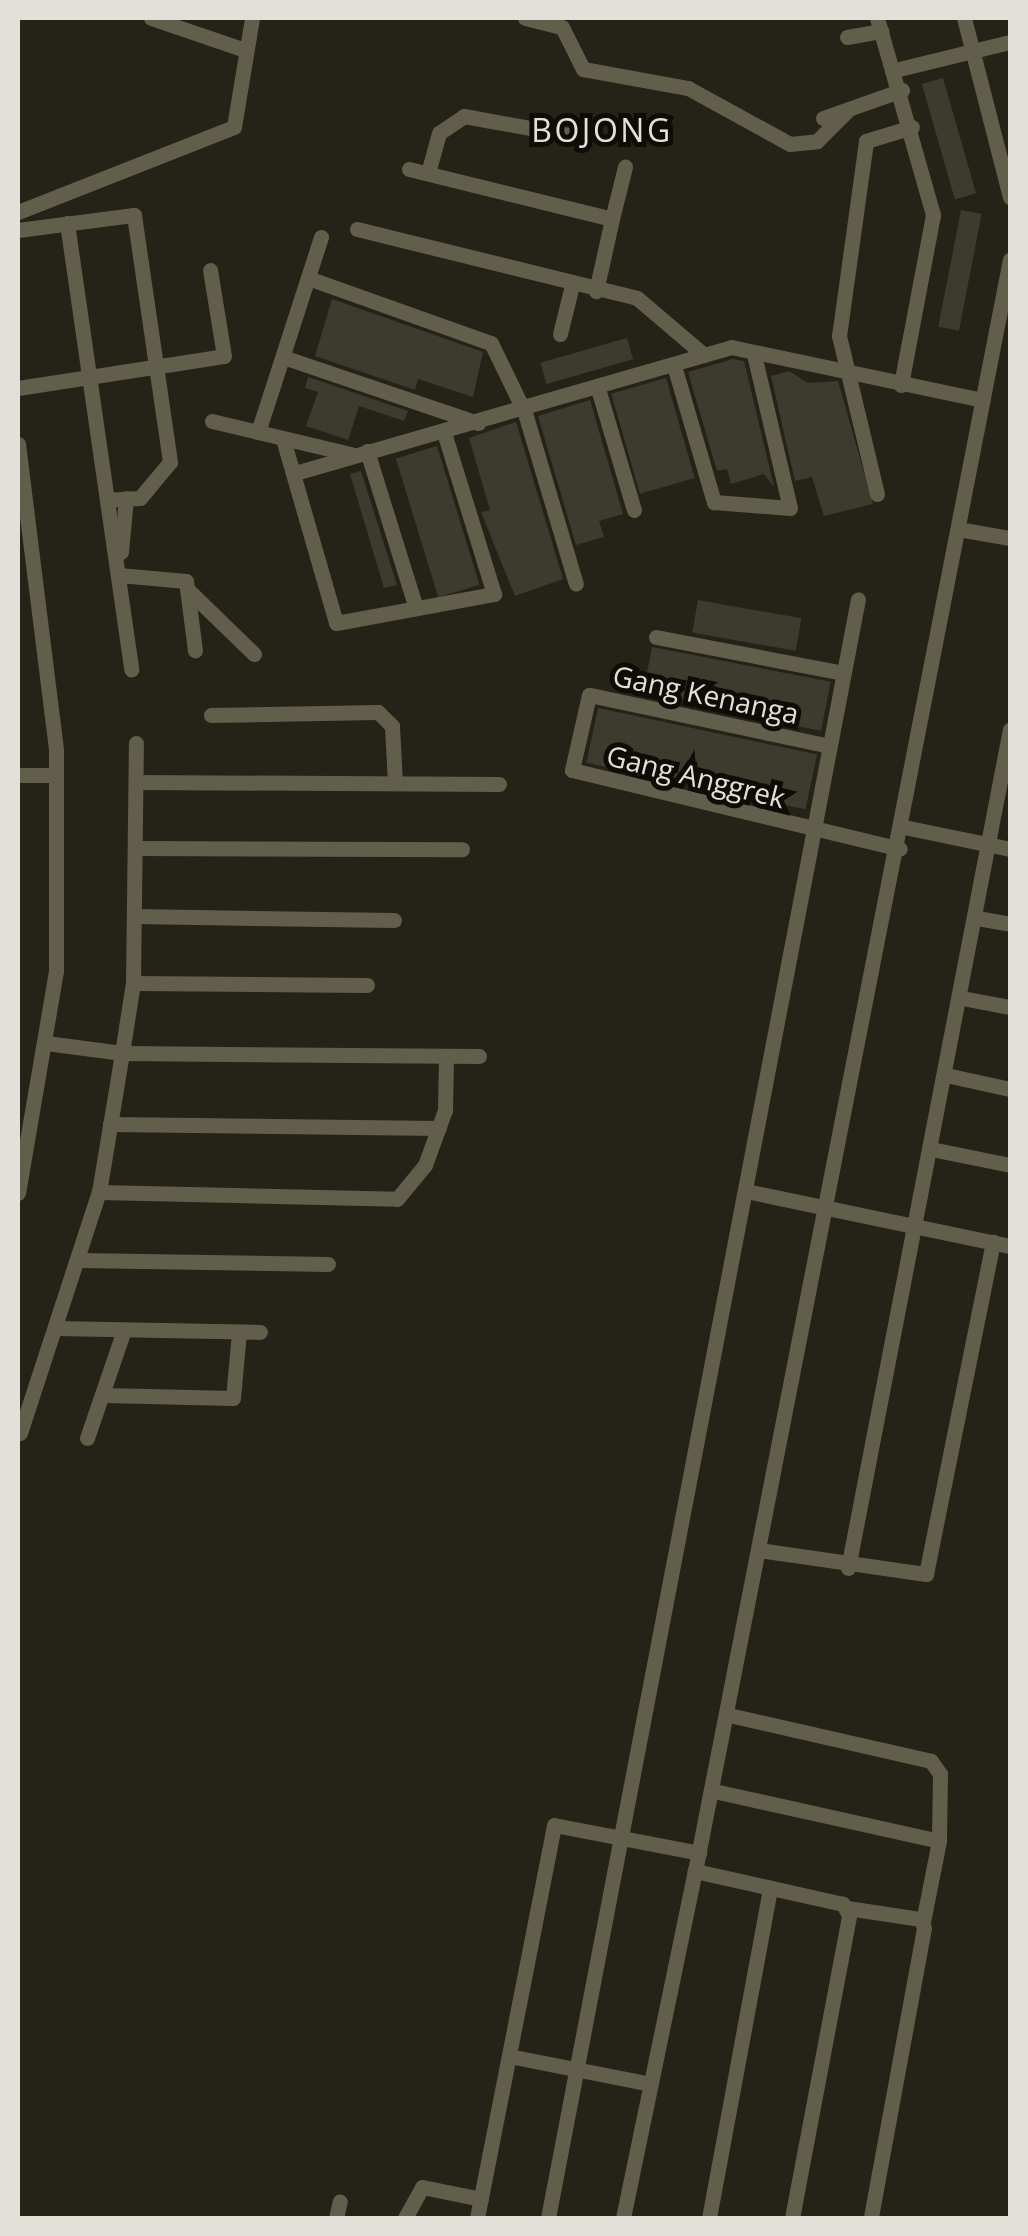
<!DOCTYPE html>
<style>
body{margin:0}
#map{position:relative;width:1028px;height:2236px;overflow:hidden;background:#252317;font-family:"Open Sans",sans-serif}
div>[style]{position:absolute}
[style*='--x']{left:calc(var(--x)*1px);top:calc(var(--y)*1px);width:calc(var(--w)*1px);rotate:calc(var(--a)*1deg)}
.building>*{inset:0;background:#3d3b2e;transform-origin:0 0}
.street>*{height:15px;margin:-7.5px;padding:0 7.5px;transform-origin:7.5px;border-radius:7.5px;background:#615e4c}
span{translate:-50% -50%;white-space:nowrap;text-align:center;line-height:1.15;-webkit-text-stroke:10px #0d0c07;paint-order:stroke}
.street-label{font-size:28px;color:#e2e1d9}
.quarter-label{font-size:32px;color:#e2e1d9;letter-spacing:2.5px}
.frame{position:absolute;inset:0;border:20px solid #e2e1d9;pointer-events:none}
</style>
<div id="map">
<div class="building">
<div style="left:943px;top:78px;width:120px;height:22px;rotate:74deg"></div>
<div style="left:961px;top:210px;width:21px;height:119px;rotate:11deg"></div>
<div style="clip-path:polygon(332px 299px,483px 352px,473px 397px,418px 379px,415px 390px,315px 356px)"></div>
<div style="left:627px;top:338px;width:22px;height:90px;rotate:74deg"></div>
<div style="clip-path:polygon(733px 359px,744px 361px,774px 487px,764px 474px,731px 484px,727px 469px,717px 471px,688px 372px)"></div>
<div style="clip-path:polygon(789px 371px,808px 383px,838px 381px,873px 504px,824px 516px,812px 477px,795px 481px,771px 376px)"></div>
<div style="clip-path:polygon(308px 377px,408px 411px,404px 421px,359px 406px,348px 440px,306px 426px,318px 392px,305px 388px)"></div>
<div style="left:666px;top:378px;width:104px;height:57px;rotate:74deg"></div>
<div style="clip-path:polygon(590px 400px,623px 514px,599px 521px,604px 537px,576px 545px,538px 416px)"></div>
<div style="clip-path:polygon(516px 422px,563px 579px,515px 596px,481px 512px,490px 510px,469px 438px)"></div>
<div style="left:437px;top:446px;width:145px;height:43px;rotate:73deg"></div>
<div style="clip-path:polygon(361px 471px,397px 585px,384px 588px,350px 474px)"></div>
<div style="left:698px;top:600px;width:105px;height:33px;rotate:10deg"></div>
<div style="left:652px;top:647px;width:182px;height:50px;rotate:11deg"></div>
<div style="left:598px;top:708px;width:224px;height:56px;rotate:12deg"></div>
</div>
<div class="street">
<div style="--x:151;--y:18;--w:99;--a:18.8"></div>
<div style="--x:525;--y:18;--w:38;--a:14"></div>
<div style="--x:562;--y:27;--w:47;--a:63.4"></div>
<div style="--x:583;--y:69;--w:107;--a:10.3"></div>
<div style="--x:688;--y:88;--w:116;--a:28.8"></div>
<div style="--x:790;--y:144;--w:27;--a:-6"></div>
<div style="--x:817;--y:141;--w:45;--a:-45"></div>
<div style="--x:877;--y:18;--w:205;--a:74.1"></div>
<div style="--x:933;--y:215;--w:173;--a:100.7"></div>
<div style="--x:964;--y:18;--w:185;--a:75.6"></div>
<div style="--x:847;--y:37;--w:35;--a:-10"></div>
<div style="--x:895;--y:70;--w:118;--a:-13.7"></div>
<div style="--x:823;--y:118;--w:84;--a:-19.5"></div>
<div style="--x:409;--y:169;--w:209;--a:13.8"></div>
<div style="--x:612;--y:219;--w:74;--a:102.5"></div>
<div style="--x:428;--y:173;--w:41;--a:-74.6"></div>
<div style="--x:439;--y:133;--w:30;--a:-34"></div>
<div style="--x:464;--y:116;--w:107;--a:10.3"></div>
<div style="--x:18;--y:212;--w:232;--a:-21.5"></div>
<div style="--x:234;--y:127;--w:110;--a:-80.6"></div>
<div style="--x:612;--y:219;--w:54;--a:-76"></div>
<div style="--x:67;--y:223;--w:451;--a:81.8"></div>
<div style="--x:357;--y:229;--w:288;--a:13.8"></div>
<div style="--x:637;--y:298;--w:88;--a:40.4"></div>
<div style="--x:18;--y:230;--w:117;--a:-7.4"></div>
<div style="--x:134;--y:215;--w:250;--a:81.7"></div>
<div style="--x:170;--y:462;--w:47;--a:129.8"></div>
<div style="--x:140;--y:498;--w:33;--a:177"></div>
<div style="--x:321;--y:237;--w:205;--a:107.9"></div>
<div style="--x:258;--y:432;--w:95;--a:13.4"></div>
<div style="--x:308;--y:278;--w:194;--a:19.6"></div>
<div style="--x:491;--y:343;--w:78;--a:64.1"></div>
<div style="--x:525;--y:413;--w:178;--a:73.4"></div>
<div style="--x:560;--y:334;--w:50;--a:-76.2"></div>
<div style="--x:283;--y:357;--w:206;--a:18.7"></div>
<div style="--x:675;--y:369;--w:139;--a:73.7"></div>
<div style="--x:714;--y:502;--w:76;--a:4.5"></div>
<div style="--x:790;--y:508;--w:157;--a:-103.2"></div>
<div style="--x:18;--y:388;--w:208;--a:-8.8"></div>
<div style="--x:224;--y:356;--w:87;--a:-99.2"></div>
<div style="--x:599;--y:392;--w:123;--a:73.5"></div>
<div style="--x:212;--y:421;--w:47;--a:13.4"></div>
<div style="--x:283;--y:439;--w:191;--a:73.9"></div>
<div style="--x:336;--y:623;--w:161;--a:-10.4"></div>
<div style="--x:494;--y:594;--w:170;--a:-107.2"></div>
<div style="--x:18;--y:444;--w:309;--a:82.9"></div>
<div style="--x:56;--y:751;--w:220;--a:90"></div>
<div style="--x:56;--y:971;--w:225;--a:99.7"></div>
<div style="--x:367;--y:451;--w:158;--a:72.7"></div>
<div style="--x:295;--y:473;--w:454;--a:-16.1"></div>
<div style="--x:731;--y:347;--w:257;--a:11.9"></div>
<div style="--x:877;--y:494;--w:163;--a:-103.5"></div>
<div style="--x:839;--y:336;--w:197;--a:-82.1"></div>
<div style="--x:866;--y:141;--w:48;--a:-16.9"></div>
<div style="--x:958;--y:529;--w:53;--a:9.8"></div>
<div style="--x:121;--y:552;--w:54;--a:-84.7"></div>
<div style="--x:119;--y:575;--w:67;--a:5.1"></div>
<div style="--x:186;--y:581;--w:70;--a:82.6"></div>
<div style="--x:188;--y:590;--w:92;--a:44.1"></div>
<div style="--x:656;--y:637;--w:185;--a:10.9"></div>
<div style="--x:211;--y:715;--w:167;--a:-1"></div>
<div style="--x:378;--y:712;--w:20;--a:45"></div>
<div style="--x:392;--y:726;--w:57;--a:87"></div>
<div style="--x:825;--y:745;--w:241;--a:-168"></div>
<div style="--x:589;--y:695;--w:77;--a:102.8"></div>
<div style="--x:572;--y:770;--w:337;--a:13.5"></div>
<div style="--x:18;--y:775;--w:38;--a:0"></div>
<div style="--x:136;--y:782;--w:363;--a:0.3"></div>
<div style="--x:904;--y:827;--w:108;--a:11.7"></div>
<div style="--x:135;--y:848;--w:327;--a:0.2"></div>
<div style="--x:134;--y:916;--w:260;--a:0.9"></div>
<div style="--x:977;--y:918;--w:34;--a:10"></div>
<div style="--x:133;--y:983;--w:234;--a:0.5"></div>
<div style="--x:962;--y:998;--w:49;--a:10.6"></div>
<div style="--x:46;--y:1043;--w:77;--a:7.5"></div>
<div style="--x:122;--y:1053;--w:357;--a:0.5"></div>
<div style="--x:946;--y:1075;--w:66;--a:12.3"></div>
<div style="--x:110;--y:1124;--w:329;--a:0.7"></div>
<div style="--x:931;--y:1149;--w:81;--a:11.4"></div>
<div style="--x:746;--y:1191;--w:270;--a:11.8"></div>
<div style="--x:99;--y:1192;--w:298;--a:1.3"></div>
<div style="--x:397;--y:1199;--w:44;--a:-50.5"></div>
<div style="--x:425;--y:1165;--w:59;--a:-70"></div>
<div style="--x:445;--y:1110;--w:54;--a:-88.9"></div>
<div style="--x:78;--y:1260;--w:250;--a:0.9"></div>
<div style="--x:55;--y:1328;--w:205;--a:1.1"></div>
<div style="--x:103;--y:1395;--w:130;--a:1.3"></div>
<div style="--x:233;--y:1398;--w:66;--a:-84.8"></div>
<div style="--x:20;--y:1433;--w:254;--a:-71.9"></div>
<div style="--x:99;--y:1192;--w:141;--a:-80.6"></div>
<div style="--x:122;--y:1053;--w:71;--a:-81.1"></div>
<div style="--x:133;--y:983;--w:240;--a:-89.3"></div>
<div style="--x:87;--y:1438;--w:114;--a:-71.1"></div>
<div style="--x:759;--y:1550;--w:169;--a:8.2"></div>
<div style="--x:926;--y:1574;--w:339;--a:-78.6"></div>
<div style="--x:848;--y:1568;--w:854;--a:-79.07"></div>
<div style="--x:729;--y:1715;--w:207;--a:12.8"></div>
<div style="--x:931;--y:1761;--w:16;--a:55"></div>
<div style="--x:940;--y:1774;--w:67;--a:90.9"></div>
<div style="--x:939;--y:1841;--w:83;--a:101.2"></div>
<div style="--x:714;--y:1791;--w:230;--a:12.5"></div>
<div style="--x:847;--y:1908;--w:75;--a:8.5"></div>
<div style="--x:921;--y:1919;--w:9;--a:72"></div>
<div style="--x:924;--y:1928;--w:295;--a:100.4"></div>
<div style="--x:509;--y:2056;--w:144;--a:11.2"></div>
<div style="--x:336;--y:2218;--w:17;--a:-77"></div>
<div style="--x:405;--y:2218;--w:35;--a:-61"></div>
<div style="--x:422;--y:2187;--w:60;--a:11.5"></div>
<div style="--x:477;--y:2218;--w:400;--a:-78.9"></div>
<div style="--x:554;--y:1825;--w:148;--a:10.9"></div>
<div style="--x:548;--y:2218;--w:1648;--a:-79.16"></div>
<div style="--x:623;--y:2218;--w:354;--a:-78.3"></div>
<div style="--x:709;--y:2218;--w:336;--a:-79.5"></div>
<div style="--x:792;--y:2218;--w:308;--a:-79.3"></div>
<div style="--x:849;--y:1915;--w:13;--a:-119"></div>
<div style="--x:843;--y:1904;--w:152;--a:-167.4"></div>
<div style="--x:695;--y:1871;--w:1642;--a:-78.94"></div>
</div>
<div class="street-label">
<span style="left:706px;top:694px;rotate:12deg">Gang Kenanga</span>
<span style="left:696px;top:776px;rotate:14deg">Gang Anggrek</span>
</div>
<div class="quarter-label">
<span style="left:602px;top:130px">BOJONG</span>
</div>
<div class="frame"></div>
</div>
